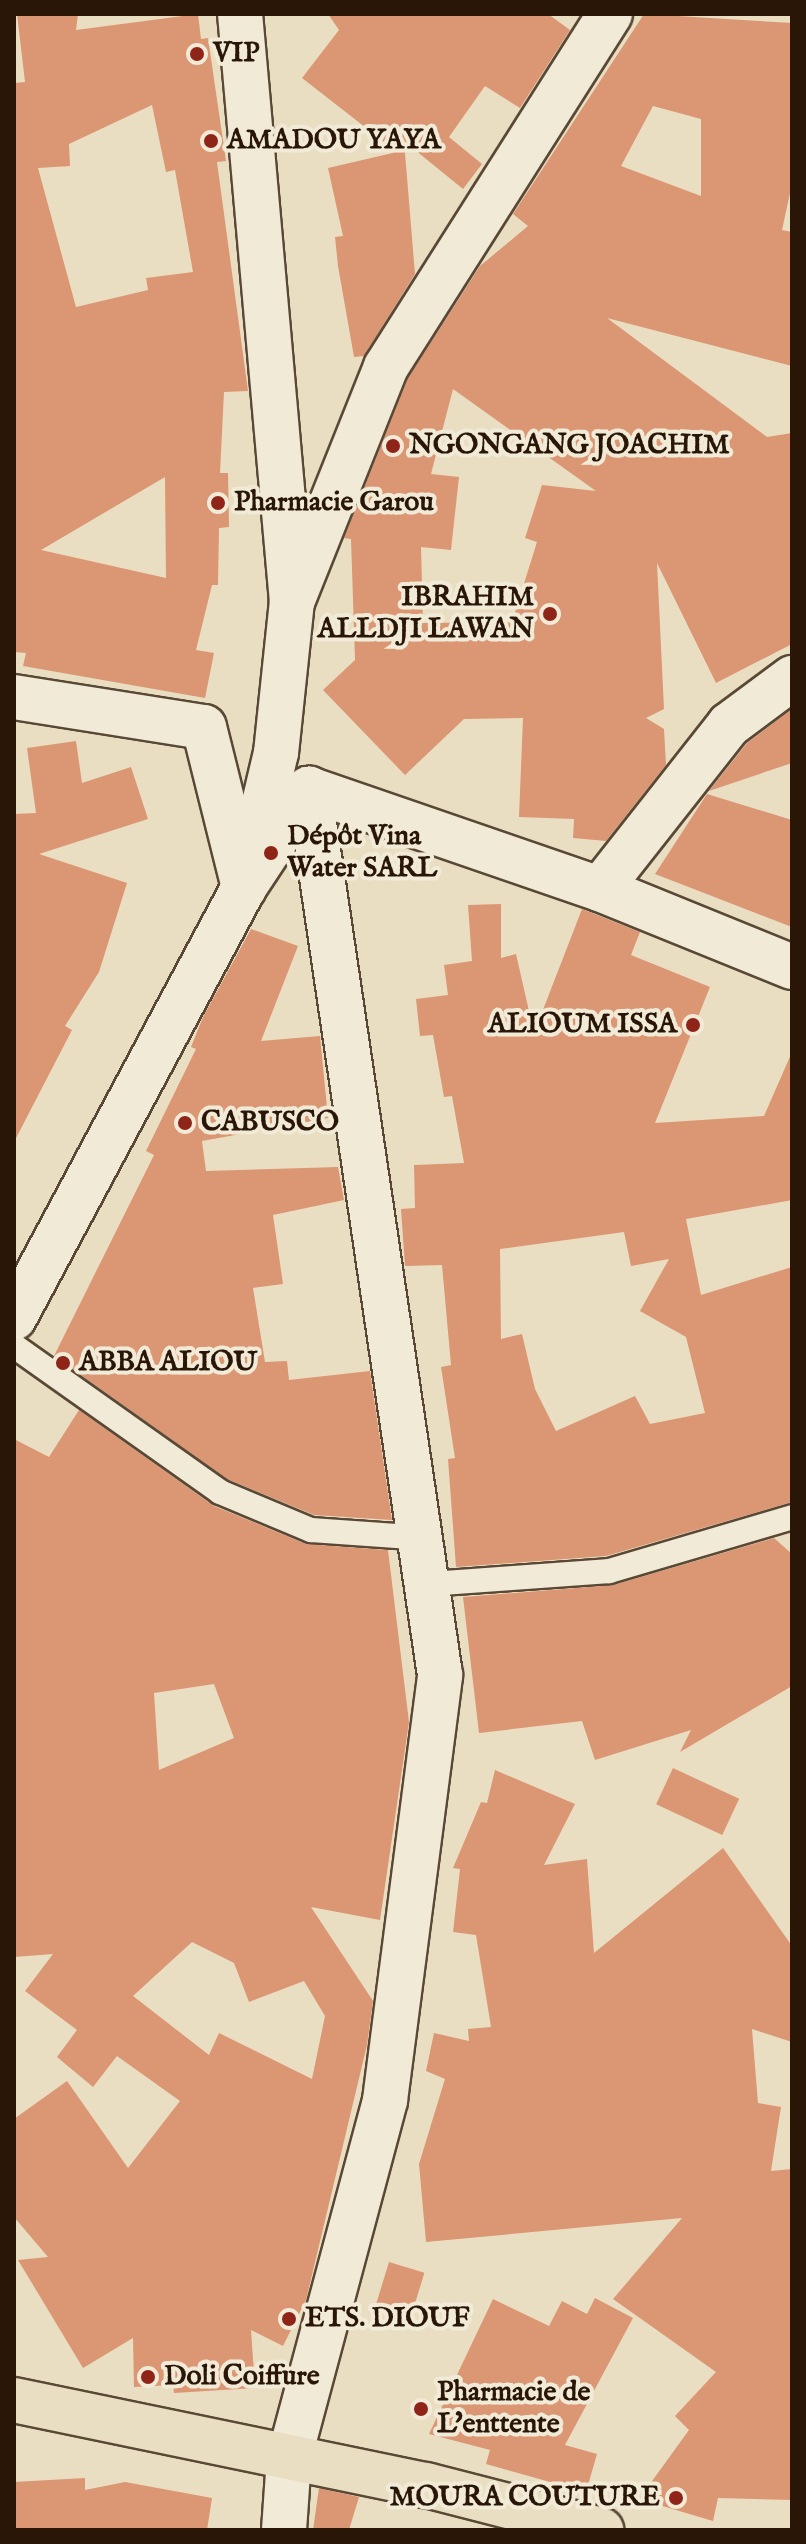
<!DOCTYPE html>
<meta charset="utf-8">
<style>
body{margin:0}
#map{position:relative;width:806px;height:2544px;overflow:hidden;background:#e9dec2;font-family:"IM FELL English",serif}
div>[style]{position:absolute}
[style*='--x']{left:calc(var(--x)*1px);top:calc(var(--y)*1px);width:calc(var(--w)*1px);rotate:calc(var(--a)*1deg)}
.building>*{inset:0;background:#db9674;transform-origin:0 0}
.roads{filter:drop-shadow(2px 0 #594835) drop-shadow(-2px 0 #594835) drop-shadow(0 2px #594835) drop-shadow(0 -2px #594835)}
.lane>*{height:24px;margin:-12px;padding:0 12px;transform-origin:12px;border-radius:12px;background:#f1ead7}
.street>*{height:44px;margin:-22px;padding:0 22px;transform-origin:22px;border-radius:22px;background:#f1ead7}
.secondary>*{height:44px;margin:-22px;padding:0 22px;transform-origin:22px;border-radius:22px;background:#f1ead7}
.primary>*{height:44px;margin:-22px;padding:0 22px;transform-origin:22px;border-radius:22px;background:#e9dec2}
.dots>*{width:22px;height:22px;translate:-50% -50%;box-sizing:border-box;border:4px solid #f1ead7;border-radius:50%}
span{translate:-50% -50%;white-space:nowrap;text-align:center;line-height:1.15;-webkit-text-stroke:8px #f1ead7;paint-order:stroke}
.poi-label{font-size:28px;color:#291606;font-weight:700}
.left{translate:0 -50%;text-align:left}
.right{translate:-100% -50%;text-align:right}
.frame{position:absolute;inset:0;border:16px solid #291606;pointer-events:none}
</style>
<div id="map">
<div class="building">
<div style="clip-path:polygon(evenodd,17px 14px,78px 14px,76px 30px,198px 14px,201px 39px,208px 38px,226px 161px,217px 162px,248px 391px,224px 392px,220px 473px,228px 473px,229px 527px,219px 528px,218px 585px,212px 585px,196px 650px,214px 653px,205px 698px,23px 666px,26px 653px,14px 652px,14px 83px,25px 82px,17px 14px,152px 105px,166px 172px,175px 170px,193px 272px,146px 278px,148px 290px,76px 307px,38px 168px,70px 166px,69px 144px,152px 105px,17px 14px,165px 477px,166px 578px,41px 550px,165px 477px)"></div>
<div style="clip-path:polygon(328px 14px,548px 14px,570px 30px,520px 108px,485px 86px,449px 137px,482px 164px,463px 189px,404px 141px,415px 274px,364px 356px,354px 357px,338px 266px,335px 237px,343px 236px,328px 168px,397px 152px,302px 78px,339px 30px)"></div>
<div style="clip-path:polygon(evenodd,644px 14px,792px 23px,792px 184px,782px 230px,792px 232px,792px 366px,607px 318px,767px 437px,792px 433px,792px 644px,716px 683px,657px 563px,664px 709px,646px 718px,664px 729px,666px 765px,606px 841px,573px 838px,574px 819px,519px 817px,523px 718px,464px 719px,405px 775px,323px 690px,355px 660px,351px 539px,344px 538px,408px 378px,480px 266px,528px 226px,513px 214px,644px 14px,653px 106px,701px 119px,701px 196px,621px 166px,653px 106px,644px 14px,453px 389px,596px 491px,542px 485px,525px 538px,537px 542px,512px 622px,423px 623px,421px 547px,451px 550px,459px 477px,431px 474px,453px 389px)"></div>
<div style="clip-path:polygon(792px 709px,792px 763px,709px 791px,747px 743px)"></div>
<div style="clip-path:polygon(76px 741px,82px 783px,131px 767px,148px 819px,39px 854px,127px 883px,99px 972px,65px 1026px,72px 1030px,14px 1142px,14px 814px,36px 813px,27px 748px)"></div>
<div style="clip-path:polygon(707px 794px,792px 820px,792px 927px,655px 874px)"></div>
<div style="clip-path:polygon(evenodd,501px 904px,501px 958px,516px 954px,534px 1033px,582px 909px,640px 932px,631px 955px,710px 987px,655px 1123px,764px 1116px,792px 1052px,792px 1200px,686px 1219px,701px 1295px,792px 1267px,792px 1502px,606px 1556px,456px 1567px,448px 1459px,455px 1458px,441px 1367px,451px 1365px,442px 1265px,405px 1266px,401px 1209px,415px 1208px,414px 1165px,464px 1163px,452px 1096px,444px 1097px,433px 1035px,420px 1036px,416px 999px,448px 995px,444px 965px,472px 961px,468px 905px,501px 904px,624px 1232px,631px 1266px,669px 1259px,640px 1311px,686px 1337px,705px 1413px,650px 1424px,635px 1396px,556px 1431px,535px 1389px,522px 1334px,501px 1339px,500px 1249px,624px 1232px)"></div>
<div style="clip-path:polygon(251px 929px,298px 946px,261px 1041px,320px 1036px,328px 1118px,202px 1141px,206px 1171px,338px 1167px,344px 1200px,273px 1215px,283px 1284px,253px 1288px,265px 1362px,287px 1361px,289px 1380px,370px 1371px,392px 1520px,314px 1515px,227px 1479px,54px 1356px,154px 1155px,146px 1151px,196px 1049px,191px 1047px,203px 1017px)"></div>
<div style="clip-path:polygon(evenodd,79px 1410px,214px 1506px,306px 1544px,388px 1550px,409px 1722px,380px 1920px,311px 1907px,373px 2001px,367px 2045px,306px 2300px,283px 2346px,251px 2330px,255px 2388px,174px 2393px,173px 2385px,134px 2387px,133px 2338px,83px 2368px,18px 2260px,48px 2257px,14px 2217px,14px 2119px,67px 2081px,128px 2168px,180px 2101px,117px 2056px,93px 2087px,57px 2057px,77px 2030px,25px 1991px,53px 1954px,14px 1957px,14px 1439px,49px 1457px,79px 1410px,214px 1684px,234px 1738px,159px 1770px,154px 1693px,214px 1684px,79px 1410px,192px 1942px,234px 1963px,249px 2002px,304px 1981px,325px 2016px,312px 2079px,219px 2033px,209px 2055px,133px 1996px,192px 1942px)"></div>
<div style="clip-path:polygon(774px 1538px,792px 1554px,792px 1686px,680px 1752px,691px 1730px,595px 1760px,582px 1721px,479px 1733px,463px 1597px,613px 1585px)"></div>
<div style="left:673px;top:1768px;width:73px;height:40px;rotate:25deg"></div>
<div style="clip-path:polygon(495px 1770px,575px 1804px,544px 1865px,587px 1859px,594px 1953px,723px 1848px,792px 1946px,792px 2042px,752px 2029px,758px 2103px,781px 2107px,771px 2171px,792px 2169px,792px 2500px,718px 2498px,713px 2521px,639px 2499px,689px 2430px,675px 2416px,716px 2372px,613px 2299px,682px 2218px,426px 2242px,419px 2164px,445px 2079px,426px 2071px,434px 2033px,469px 2041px,468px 2029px,491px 2027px,476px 1935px,453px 1932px,460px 1869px,453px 1868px,481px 1802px,487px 1803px)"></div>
<div style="left:389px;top:2262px;width:37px;height:50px;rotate:17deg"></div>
<div style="clip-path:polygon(595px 2298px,633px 2318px,565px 2445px,597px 2454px,586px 2492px,486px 2464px,490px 2450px,429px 2434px,493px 2299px,549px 2326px,562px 2301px,587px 2314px)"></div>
<div style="clip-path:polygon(85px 2478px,85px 2490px,125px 2482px,212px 2498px,207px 2530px,15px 2530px,14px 2482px)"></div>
<div style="clip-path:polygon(319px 2488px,359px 2497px,349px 2530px,313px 2530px)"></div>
</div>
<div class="roads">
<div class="lane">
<div style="--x:14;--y:1346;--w:252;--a:35.3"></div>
<div style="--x:220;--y:1492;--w:99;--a:22.7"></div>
<div style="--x:311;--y:1530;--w:114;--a:4"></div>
<div style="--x:429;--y:1584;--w:180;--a:-4.1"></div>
<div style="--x:609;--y:1571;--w:191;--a:-16.4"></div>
</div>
<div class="street">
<div style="--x:292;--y:602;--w:253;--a:-68.2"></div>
<div style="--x:386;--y:367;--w:418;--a:-57.6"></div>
<div style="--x:14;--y:697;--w:192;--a:9"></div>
<div style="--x:204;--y:727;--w:166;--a:76"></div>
<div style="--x:247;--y:883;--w:113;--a:-56.6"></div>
<div style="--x:309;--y:789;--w:308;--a:19"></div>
<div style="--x:600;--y:889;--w:207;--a:22.1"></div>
<div style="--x:600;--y:889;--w:209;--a:-51.8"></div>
<div style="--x:729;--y:725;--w:79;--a:-36.7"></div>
<div style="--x:284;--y:2530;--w:71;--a:-86"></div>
<div style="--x:289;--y:2459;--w:372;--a:-75"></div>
<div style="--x:385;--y:2100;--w:429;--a:-82.6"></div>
<div style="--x:440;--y:1675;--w:896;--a:-98.41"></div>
</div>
<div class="secondary">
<div style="--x:14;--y:1318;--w:488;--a:-61.9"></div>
<div style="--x:244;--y:888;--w:139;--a:-76.7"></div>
<div style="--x:276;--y:753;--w:152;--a:-84"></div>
<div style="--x:292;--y:602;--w:590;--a:-95.05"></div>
</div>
<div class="primary">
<div style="--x:14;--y:2400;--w:421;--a:11.7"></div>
<div style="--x:426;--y:2485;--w:181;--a:14.4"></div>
</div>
</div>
<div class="dots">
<div style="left:197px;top:54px;background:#8f2418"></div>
<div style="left:211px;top:141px;background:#8f2418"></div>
<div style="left:393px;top:446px;background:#8f2418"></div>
<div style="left:218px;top:503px;background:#8f2418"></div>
<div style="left:550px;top:614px;background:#8f2418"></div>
<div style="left:271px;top:853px;background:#8f2418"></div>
<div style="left:693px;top:1025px;background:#8f2418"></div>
<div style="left:185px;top:1123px;background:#8f2418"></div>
<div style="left:63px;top:1363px;background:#8f2418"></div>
<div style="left:289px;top:2319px;background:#8f2418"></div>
<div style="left:148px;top:2377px;background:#8f2418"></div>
<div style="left:421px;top:2409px;background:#8f2418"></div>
<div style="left:676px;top:2498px;background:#8f2418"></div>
</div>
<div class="poi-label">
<span class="left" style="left:213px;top:54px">VIP</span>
<span class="left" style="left:227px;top:141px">AMADOU YAYA</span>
<span class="left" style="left:409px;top:446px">NGONGANG JOACHIM</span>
<span class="left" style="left:234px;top:503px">Pharmacie Garou</span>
<span class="right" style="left:534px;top:614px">IBRAHIM<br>ALLDJI LAWAN</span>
<span class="left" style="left:287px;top:853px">Dépôt Vina<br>Water SARL</span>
<span class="right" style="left:677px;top:1025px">ALIOUM ISSA</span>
<span class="left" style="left:201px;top:1123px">CABUSCO</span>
<span class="left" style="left:79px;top:1363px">ABBA ALIOU</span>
<span class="left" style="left:305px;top:2319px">ETS. DIOUF</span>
<span class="left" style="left:164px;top:2377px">Doli Coiffure</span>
<span class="left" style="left:437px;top:2409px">Pharmacie de<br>L'enttente</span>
<span class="right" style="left:660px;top:2498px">MOURA COUTURE</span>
</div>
<div class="frame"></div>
</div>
